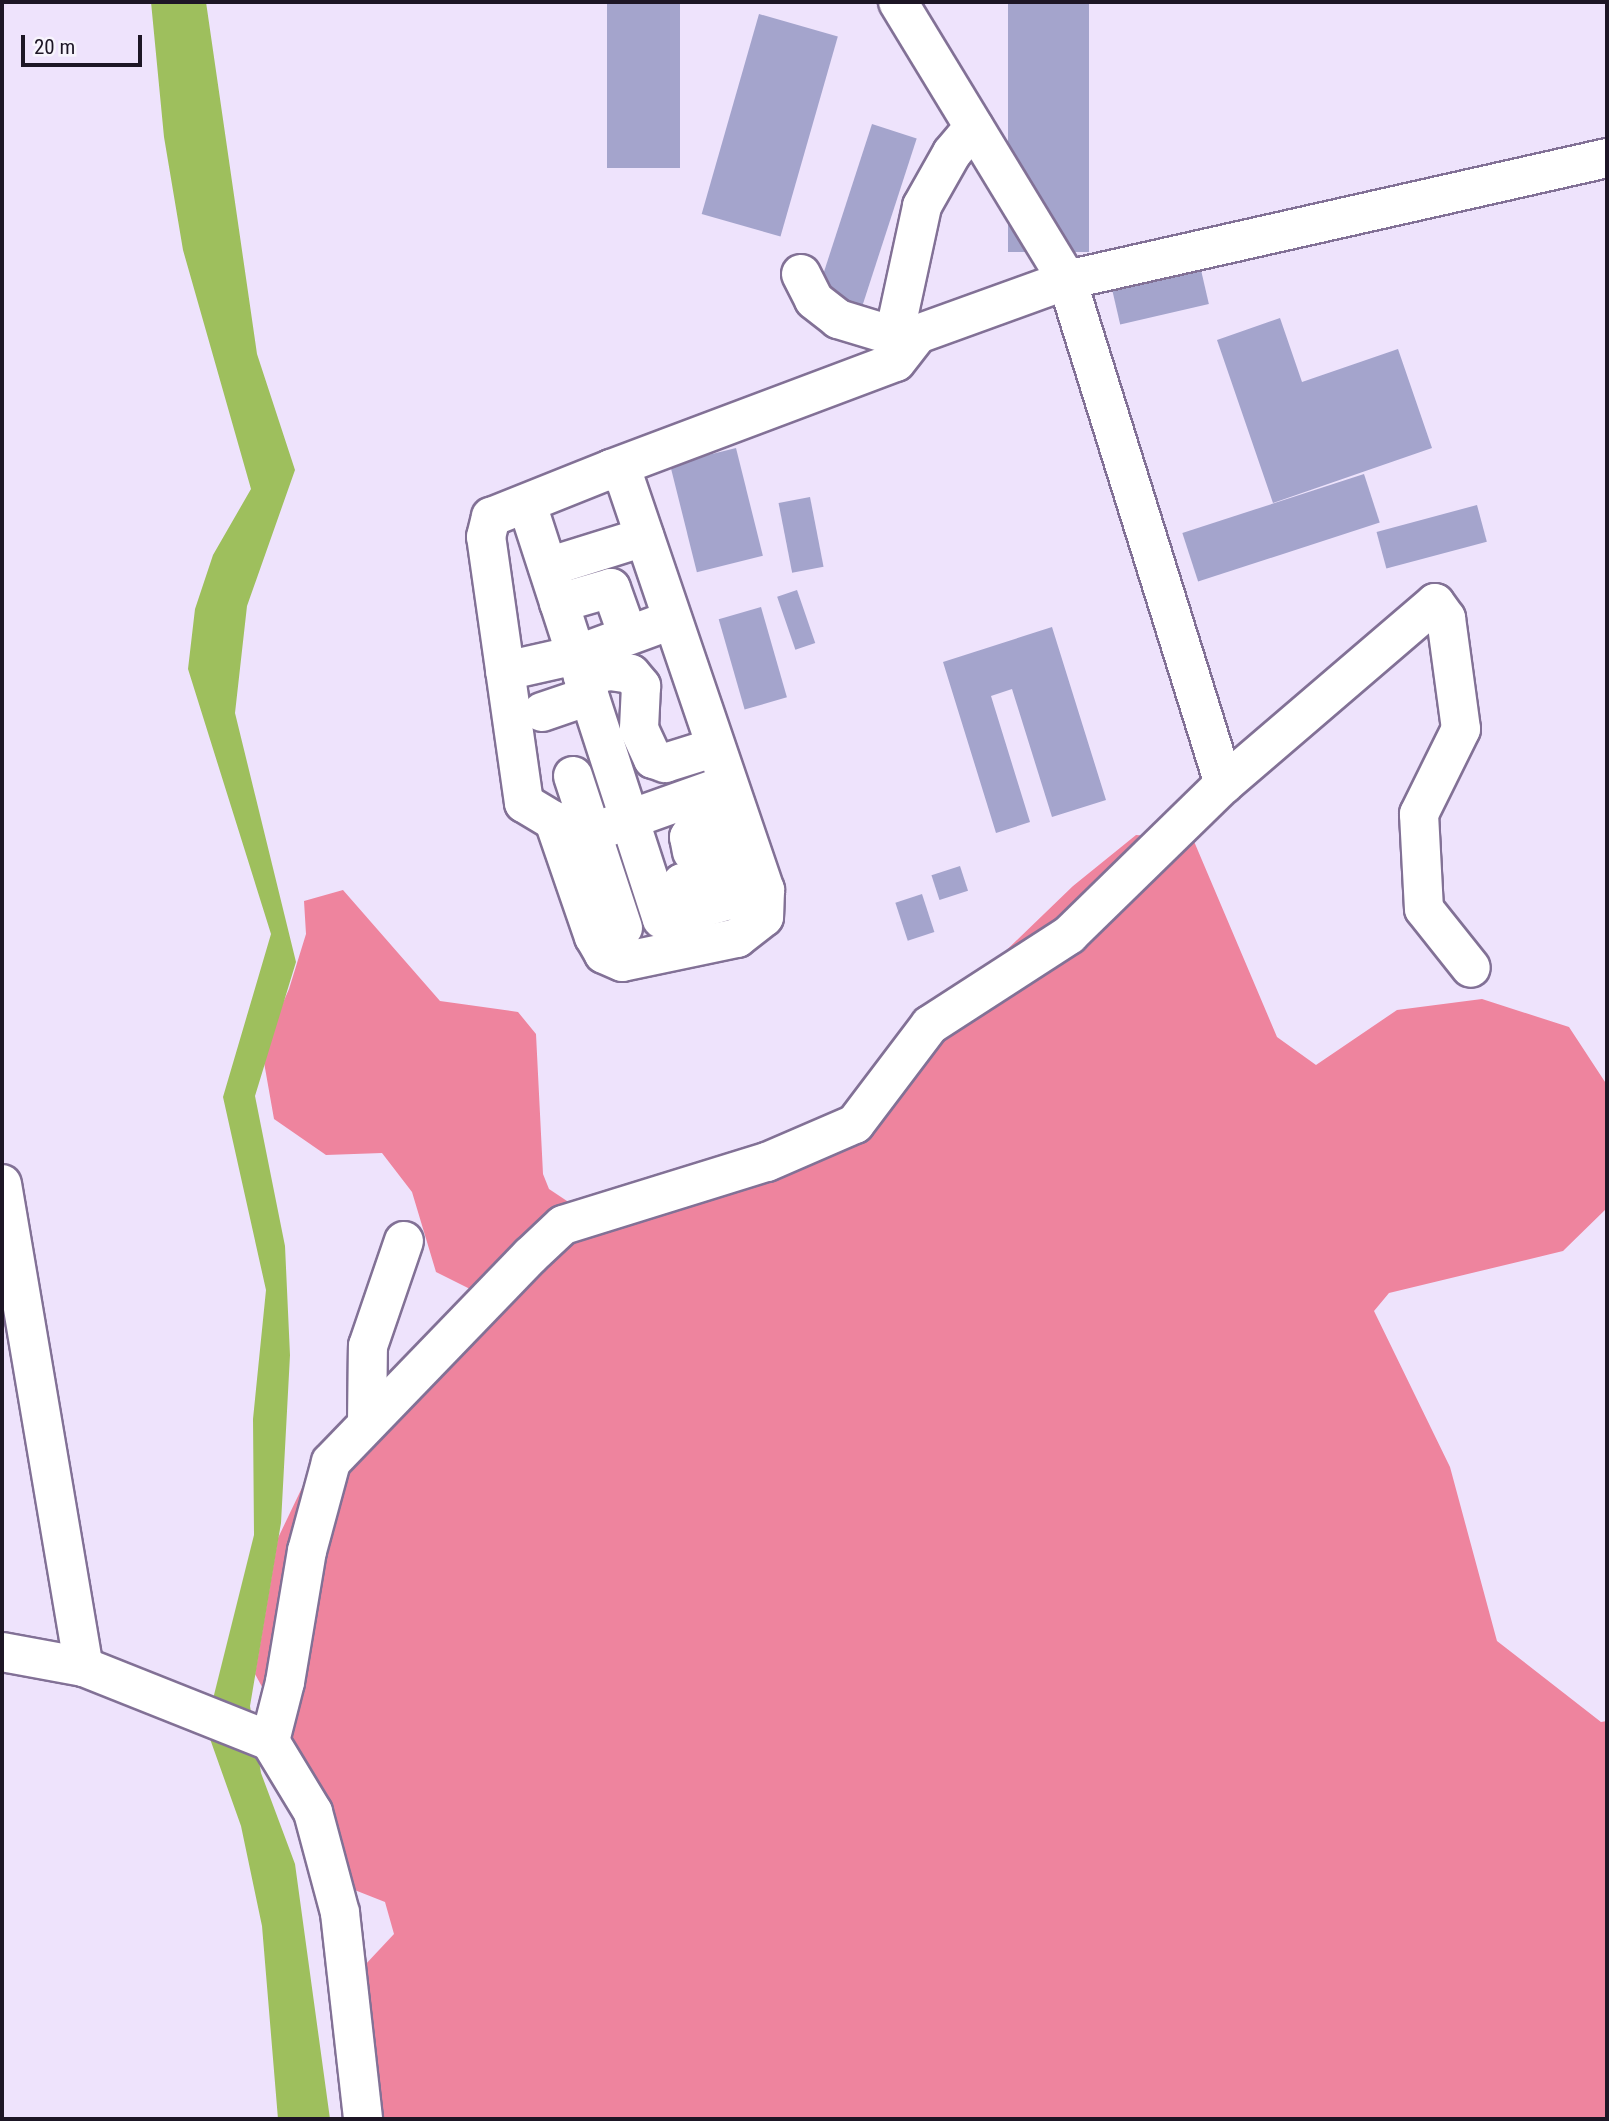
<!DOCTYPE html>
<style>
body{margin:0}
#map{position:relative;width:1609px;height:2121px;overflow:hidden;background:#eee3fc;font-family:"Roboto Condensed",sans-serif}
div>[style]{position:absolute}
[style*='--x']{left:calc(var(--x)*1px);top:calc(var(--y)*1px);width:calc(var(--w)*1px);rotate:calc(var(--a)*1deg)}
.forest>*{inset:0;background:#ee849e}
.water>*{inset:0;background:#9ebf5d}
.building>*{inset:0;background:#a4a4cc;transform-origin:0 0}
.roads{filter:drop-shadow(2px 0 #827196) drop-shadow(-2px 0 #827196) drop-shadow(0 2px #827196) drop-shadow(0 -2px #827196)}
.minor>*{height:38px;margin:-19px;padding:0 19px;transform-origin:19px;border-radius:19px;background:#fff}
span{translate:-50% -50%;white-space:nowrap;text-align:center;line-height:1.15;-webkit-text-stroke:6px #f7f4fc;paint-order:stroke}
.frame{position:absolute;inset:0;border:4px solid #1d1625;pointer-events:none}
.scale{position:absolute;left:21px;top:35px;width:121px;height:32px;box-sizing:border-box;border:4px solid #1d1625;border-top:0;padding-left:9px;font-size:21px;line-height:24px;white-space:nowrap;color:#1d1625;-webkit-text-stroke:5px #f7f4fc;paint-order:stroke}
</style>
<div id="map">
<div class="forest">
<div style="clip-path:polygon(1136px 835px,1193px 839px,1277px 1037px,1316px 1065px,1397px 1010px,1482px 999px,1569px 1027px,1607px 1085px,1607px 1208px,1563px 1251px,1389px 1293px,1374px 1311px,1450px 1467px,1497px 1641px,1601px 1722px,1607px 1721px,1607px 2119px,379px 2119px,364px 1966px,394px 1934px,385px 1902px,347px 1887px,285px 1729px,255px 1674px,278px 1538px,320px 1450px,478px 1293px,436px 1272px,412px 1192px,382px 1153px,326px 1155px,274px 1119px,262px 1051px,289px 989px,306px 934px,304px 901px,343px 890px,440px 1001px,518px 1012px,536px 1034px,543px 1174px,549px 1189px,612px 1231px,870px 1136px,963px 992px,1073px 886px)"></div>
</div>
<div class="water">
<div style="clip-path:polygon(151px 2px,206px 2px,257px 354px,295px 470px,247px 606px,235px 713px,296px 962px,255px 1096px,285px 1246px,290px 1355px,281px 1523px,250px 1706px,261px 1773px,295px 1864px,330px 2119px,278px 2119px,262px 1926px,241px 1826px,209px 1736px,213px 1699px,254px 1535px,253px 1419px,266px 1290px,223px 1097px,271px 934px,188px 669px,195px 609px,213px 555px,251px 489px,183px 250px,164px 137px)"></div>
</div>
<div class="building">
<div style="left:607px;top:2px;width:73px;height:166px"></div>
<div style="left:1008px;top:2px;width:81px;height:250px"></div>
<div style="left:759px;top:14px;width:82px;height:208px;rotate:16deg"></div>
<div style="left:872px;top:124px;width:47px;height:176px;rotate:18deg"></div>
<div style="left:1201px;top:270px;width:35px;height:91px;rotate:77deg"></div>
<div style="clip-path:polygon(1280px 318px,1302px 382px,1398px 349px,1432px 448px,1273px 503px,1217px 340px)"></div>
<div style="left:736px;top:448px;width:111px;height:68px;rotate:76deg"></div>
<div style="left:1364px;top:474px;width:51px;height:191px;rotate:72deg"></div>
<div style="left:810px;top:497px;width:71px;height:32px;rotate:79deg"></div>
<div style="left:1477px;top:505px;width:38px;height:104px;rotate:75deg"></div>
<div style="left:797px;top:590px;width:56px;height:21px;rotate:71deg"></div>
<div style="left:761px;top:607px;width:94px;height:44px;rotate:74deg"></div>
<div style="clip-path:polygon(1052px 627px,1106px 800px,1052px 817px,1012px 689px,991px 696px,1030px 822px,996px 833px,943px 662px)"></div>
<div style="left:960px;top:866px;width:26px;height:30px;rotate:72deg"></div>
<div style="left:922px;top:894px;width:40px;height:28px;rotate:72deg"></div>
</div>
<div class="roads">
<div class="minor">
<div style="--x:898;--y:2;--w:325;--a:58.7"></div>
<div style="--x:1067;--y:280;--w:528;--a:72.7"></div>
<div style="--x:801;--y:274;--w:29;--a:63"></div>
<div style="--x:814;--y:300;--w:31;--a:38"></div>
<div style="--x:838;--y:319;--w:59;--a:16.9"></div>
<div style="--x:894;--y:336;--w:24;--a:-5"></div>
<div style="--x:894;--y:336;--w:133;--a:-77.8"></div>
<div style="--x:922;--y:206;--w:61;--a:-60.5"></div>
<div style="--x:952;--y:153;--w:34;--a:-50"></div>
<div style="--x:611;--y:469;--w:17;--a:36"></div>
<div style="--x:625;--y:479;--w:434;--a:71.2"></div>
<div style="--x:765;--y:890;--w:27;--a:92"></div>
<div style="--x:764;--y:917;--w:34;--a:142"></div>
<div style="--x:737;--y:938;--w:117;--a:168.2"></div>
<div style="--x:622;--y:962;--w:20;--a:-156"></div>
<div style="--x:604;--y:954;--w:20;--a:-120"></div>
<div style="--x:594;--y:937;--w:123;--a:-109"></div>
<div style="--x:554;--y:821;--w:35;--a:-149"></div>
<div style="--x:524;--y:803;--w:269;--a:-98.1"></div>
<div style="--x:486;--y:537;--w:21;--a:-76"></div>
<div style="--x:491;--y:517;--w:129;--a:-21.8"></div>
<div style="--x:611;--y:469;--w:304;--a:-20.6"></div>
<div style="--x:896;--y:362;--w:36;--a:-52"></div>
<div style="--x:918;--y:334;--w:158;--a:-19.9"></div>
<div style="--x:1067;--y:280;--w:554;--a:-12.73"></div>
<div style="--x:527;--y:504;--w:436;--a:72"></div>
<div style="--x:662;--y:919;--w:107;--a:-15.7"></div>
<div style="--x:548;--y:567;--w:101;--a:-17.4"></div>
<div style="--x:559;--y:603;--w:54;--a:-16.1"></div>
<div style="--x:611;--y:588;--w:48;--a:70.4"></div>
<div style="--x:505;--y:671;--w:73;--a:-12.7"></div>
<div style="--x:576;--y:655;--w:101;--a:-20.2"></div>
<div style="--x:583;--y:677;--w:28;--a:-13"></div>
<div style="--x:610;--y:671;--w:21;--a:8"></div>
<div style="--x:631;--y:674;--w:16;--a:50"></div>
<div style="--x:641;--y:686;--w:43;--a:92.7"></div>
<div style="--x:639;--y:729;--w:33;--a:65"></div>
<div style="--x:653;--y:759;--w:13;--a:18"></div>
<div style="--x:665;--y:763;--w:50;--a:-17.4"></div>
<div style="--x:542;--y:712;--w:50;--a:-18.8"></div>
<div style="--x:573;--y:776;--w:160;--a:71.8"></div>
<div style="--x:563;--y:843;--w:173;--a:-19.6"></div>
<div style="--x:692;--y:852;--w:15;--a:-101"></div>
<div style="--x:689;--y:837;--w:14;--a:-56"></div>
<div style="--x:697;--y:825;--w:26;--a:0"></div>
<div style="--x:723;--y:825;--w:38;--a:67"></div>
<div style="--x:697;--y:854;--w:20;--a:72"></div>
<div style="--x:703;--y:873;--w:10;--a:127"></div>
<div style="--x:697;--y:881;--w:15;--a:172"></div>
<div style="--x:682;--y:883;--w:14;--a:73"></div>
<div style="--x:686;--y:896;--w:41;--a:-17.1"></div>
<div style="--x:2;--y:1184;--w:490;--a:80.4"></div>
<div style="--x:367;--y:1423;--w:77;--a:-89.3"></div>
<div style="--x:368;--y:1346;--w:111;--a:-71.1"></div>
<div style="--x:2;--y:1652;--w:83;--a:10.4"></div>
<div style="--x:84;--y:1667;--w:200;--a:21.7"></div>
<div style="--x:270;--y:1741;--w:83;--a:58.8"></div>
<div style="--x:313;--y:1812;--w:105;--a:75"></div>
<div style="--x:340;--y:1913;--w:207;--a:83.6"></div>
<div style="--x:270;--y:1741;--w:61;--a:-75.7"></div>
<div style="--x:285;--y:1682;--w:133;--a:-80.5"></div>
<div style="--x:307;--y:1551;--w:92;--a:-74.9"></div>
<div style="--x:331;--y:1462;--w:286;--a:-46"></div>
<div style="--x:530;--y:1256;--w:45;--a:-43.2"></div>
<div style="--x:563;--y:1225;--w:214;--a:-17.2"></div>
<div style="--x:767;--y:1162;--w:96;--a:-23.4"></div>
<div style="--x:855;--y:1124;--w:124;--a:-52.9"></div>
<div style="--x:930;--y:1025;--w:166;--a:-32.9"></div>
<div style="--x:1069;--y:935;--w:216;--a:-44.3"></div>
<div style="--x:1224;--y:784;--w:278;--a:-40.6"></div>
<div style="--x:1435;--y:603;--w:19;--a:54"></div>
<div style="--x:1446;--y:618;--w:112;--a:82.3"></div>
<div style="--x:1461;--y:729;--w:95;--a:116.3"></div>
<div style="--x:1419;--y:814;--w:95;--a:87"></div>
<div style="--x:1424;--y:909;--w:75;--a:51.5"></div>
</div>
</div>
<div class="frame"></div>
<div class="scale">20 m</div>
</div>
